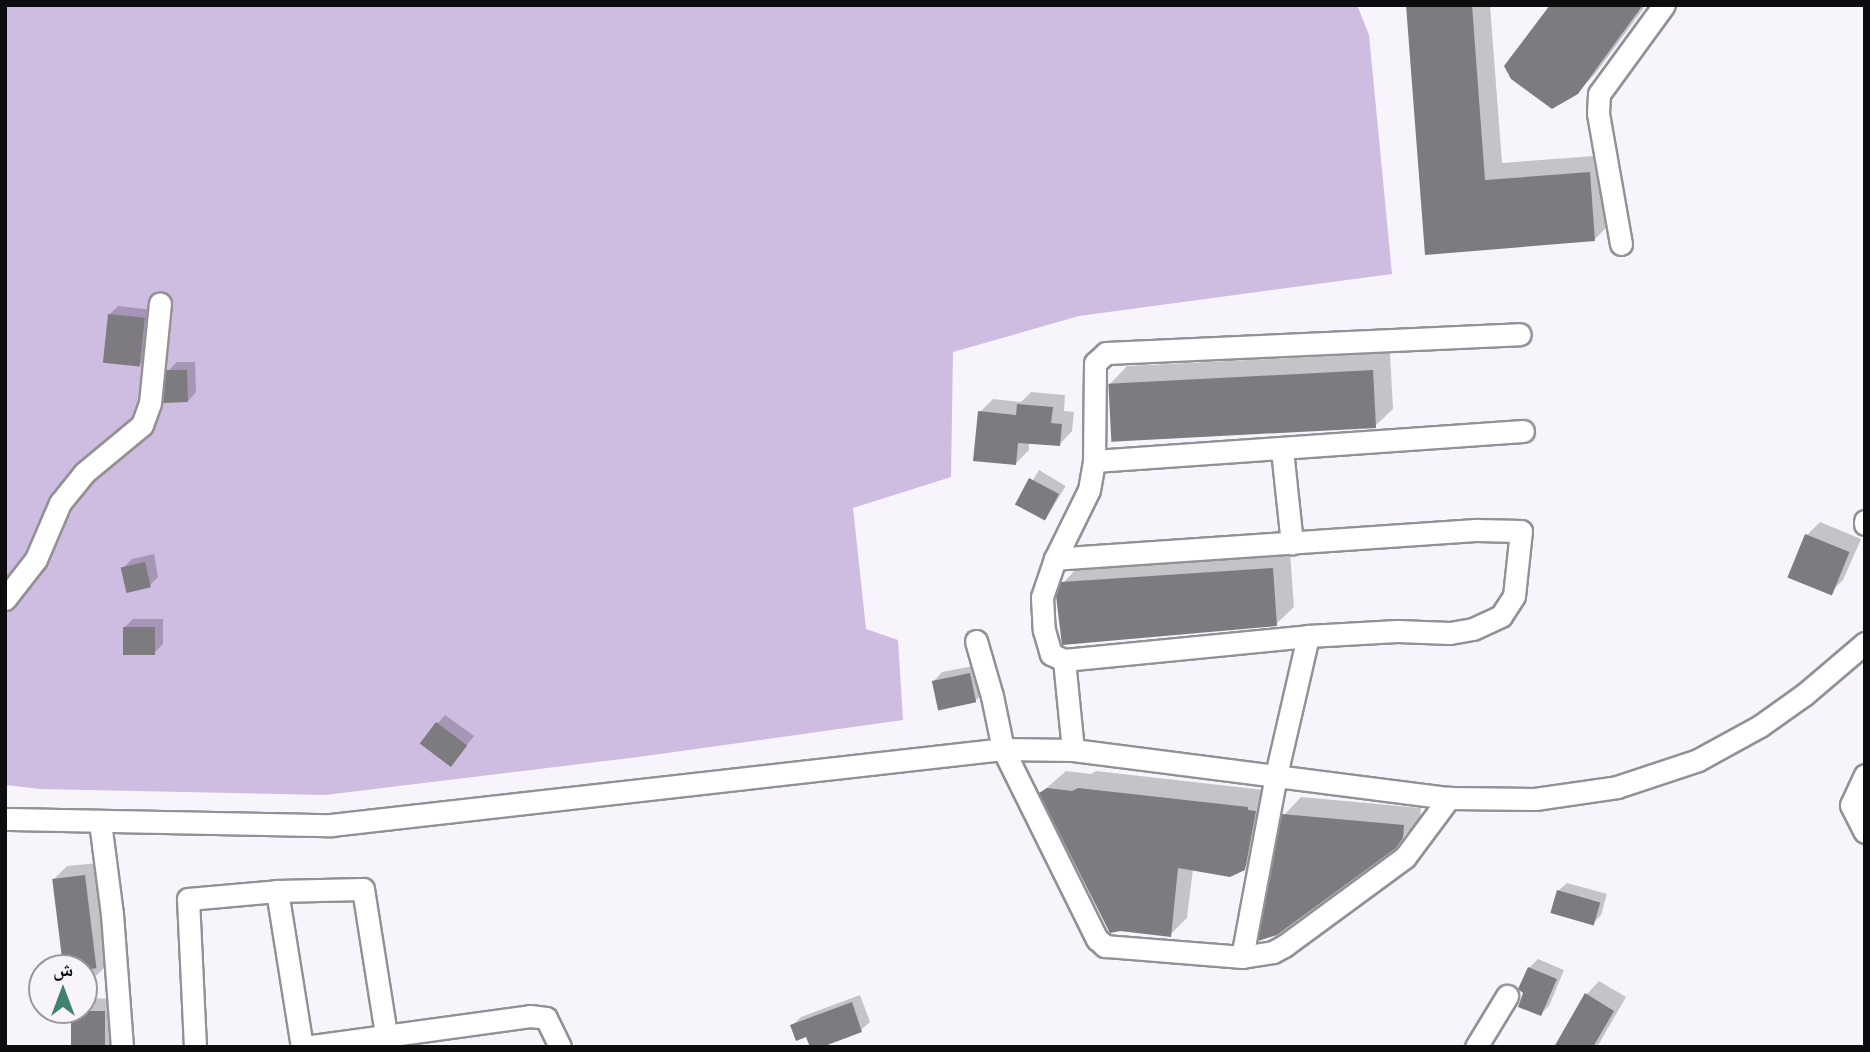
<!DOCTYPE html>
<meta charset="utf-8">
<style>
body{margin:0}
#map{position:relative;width:1870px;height:1052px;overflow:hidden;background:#f8f4fb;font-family:"Roboto Serif","Noto Naskh Arabic",serif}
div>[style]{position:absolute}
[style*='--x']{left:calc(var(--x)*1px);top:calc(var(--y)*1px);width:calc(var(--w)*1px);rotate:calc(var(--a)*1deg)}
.green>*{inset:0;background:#cebce1}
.shadow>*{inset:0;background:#0003;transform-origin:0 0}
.building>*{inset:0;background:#7d7a80;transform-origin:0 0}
.roads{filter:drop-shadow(2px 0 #939096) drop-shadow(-2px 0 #939096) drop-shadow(0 2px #939096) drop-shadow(0 -2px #939096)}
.minor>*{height:21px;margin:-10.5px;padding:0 10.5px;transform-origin:10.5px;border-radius:10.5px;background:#fff}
span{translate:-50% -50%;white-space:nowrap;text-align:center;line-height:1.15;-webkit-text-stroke:5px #f8f4fb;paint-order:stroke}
.frame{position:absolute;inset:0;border:7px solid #0d0c0e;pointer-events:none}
.north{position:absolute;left:28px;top:954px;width:70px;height:70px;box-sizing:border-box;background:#f8f4fb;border:2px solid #9a979c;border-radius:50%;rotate:0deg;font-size:19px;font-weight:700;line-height:28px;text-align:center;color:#0d0c0e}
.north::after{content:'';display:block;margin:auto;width:24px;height:32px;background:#408171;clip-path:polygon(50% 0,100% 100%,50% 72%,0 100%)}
</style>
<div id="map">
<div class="green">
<div style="clip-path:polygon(5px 5px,1357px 5px,1369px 35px,1392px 274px,1079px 316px,953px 352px,951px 477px,853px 508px,866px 629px,898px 640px,903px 720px,638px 757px,325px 795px,40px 789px,5px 785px)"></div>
</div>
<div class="shadow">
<div style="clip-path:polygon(1407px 5px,1490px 5px,1502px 163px,1607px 155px,1612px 222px,1594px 240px,1426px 253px)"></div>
<div style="clip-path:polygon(1552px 5px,1646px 5px,1595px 74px,1577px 93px)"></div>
<div style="clip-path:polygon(118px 306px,153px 310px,148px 356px,140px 365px,110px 314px)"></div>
<div style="clip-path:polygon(1390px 353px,1393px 409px,1375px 426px,1110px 384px,1127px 366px)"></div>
<div style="clip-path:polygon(177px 362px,195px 362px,196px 392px,188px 401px,168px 371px)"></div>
<div style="clip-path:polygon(1031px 392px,1065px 395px,1064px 411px,1074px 412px,1072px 431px,1059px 445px,1029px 442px,1029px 450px,1016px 463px,980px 412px,993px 399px,1021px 402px)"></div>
<div style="left:1039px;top:470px;width:31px;height:40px;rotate:31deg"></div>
<div style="clip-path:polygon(1820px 522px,1861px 539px,1843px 580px,1830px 593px,1807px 535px)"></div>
<div style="clip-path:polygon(1290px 552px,1294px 607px,1276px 624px,1064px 643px,1063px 583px,1080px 565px)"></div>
<div style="clip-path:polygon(154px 554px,158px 577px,150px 585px,123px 568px,132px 559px)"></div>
<div style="clip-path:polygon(133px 619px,163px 619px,163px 644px,155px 652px,124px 628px)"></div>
<div style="clip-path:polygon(978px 665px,984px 692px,975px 701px,934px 681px,942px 672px)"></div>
<div style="clip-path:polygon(445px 715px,474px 736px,452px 763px,437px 724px)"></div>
<div style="clip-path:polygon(1066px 771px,1091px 774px,1096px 771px,1264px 790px,1262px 850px,1244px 868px,1193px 869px,1187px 918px,1170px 935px,1041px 793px)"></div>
<div style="clip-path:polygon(1301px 797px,1421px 808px,1420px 819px,1395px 846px,1284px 815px)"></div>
<div style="clip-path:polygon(98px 863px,110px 962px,97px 975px,84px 977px,84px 968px,64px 968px,54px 879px,67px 866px)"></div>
<div style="clip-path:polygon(1567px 883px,1607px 894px,1601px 915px,1593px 924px,1558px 891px)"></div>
<div style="clip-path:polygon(1538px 959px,1564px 970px,1549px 1006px,1541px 1014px,1529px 968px)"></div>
<div style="clip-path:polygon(1599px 981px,1626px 997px,1597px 1047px,1556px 1047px,1586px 995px)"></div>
<div style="clip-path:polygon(860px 995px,870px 1022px,861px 1030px,817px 1047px,807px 1035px,792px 1026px,801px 1017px)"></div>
<div style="clip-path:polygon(86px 998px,118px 999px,116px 1047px,72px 1047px,73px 1011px,84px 1010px)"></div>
</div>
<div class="building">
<div style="clip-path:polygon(1406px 5px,1472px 5px,1485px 180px,1590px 172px,1595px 241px,1425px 255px)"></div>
<div style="clip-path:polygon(1550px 5px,1643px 5px,1578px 94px,1552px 109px,1511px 79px,1504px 66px)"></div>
<div style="left:108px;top:314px;width:37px;height:49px;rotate:6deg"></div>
<div style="clip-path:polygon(166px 370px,187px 370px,188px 402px,163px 403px)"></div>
<div style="left:1373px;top:370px;width:58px;height:265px;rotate:87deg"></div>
<div style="clip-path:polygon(1017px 404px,1053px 407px,1051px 423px,1062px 424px,1060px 446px,1018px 443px,1016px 465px,973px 461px,978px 411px,1016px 415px)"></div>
<div style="left:1029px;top:478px;width:34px;height:30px;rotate:28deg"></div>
<div style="left:1805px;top:534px;width:48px;height:47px;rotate:22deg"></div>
<div style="left:145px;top:562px;width:26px;height:25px;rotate:77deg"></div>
<div style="clip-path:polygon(1273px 568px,1277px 626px,1062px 645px,1056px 596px,1061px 582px)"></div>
<div style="left:123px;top:627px;width:32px;height:28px"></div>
<div style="left:970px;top:673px;width:30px;height:39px;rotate:78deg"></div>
<div style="left:436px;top:722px;width:39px;height:27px;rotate:37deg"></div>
<div style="clip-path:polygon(1047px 788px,1072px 791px,1078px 788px,1248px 807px,1248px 810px,1256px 811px,1245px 870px,1230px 877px,1178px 868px,1171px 937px,1120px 931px,1110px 933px,1039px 793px)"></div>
<div style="clip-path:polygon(1282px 814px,1404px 825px,1403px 838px,1396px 848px,1277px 935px,1258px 941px)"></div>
<div style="left:85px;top:875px;width:94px;height:33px;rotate:83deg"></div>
<div style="left:1557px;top:890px;width:45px;height:24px;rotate:16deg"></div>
<div style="clip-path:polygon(1528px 967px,1557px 979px,1541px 1016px,1518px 1007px,1523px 993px,1518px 989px)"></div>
<div style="clip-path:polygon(1585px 993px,1614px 1011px,1593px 1047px,1554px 1047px)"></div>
<div style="clip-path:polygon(852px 1002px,862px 1032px,822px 1047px,810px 1047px,806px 1037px,796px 1041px,790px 1025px)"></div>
<div style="left:71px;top:1011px;width:34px;height:36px"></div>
</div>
<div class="roads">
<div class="minor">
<div style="--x:1621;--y:244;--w:133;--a:-100"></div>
<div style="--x:1598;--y:113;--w:19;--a:-87"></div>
<div style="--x:1599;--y:94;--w:110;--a:-53.9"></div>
<div style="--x:1282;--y:450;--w:94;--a:83.9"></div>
<div style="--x:1094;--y:461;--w:430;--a:-4"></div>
<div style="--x:1865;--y:521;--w:3;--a:90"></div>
<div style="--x:1055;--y:559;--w:77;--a:-63.8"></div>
<div style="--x:1089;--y:490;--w:29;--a:-80"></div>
<div style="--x:1094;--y:461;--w:98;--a:-89.4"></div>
<div style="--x:1095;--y:363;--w:15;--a:-42"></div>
<div style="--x:1106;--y:353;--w:414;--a:-2.6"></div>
<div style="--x:5;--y:599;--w:51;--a:-52.2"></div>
<div style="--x:36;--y:559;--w:61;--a:-66.8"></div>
<div style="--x:60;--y:503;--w:38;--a:-51"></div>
<div style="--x:84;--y:473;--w:75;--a:-39.6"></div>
<div style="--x:142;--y:425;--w:23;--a:-70"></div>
<div style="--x:150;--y:403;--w:100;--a:-84.3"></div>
<div style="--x:976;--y:641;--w:57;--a:73.8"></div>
<div style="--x:992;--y:696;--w:54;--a:78.3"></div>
<div style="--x:1003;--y:749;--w:212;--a:63.7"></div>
<div style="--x:1097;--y:939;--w:11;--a:41"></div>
<div style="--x:1105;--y:946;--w:137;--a:4.6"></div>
<div style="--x:1242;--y:957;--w:185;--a:-79.4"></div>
<div style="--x:1276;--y:775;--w:143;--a:-77"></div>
<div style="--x:1064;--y:660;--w:245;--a:-5.6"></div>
<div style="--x:1308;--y:636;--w:89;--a:-3.2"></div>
<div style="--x:1397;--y:631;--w:53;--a:2.2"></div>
<div style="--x:1450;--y:633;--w:23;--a:-10"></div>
<div style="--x:1473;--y:629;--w:31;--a:-25"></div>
<div style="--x:1501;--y:616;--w:24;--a:-57"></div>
<div style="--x:1514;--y:596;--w:65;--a:-83.9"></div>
<div style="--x:1521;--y:531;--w:45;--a:-178.7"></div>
<div style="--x:1476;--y:530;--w:422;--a:176.1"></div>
<div style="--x:1055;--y:559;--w:40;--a:108.9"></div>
<div style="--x:1042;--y:597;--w:33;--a:87"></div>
<div style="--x:1044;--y:630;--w:25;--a:74"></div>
<div style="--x:1051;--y:654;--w:14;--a:25"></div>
<div style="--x:1064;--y:660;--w:90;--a:84.3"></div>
<div style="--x:1865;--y:775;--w:33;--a:115"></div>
<div style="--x:1851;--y:805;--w:30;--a:63"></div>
<div style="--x:5;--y:819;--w:326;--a:1.1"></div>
<div style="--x:331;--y:825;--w:676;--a:-6.45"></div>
<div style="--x:1003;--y:749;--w:70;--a:0.8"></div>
<div style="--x:1073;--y:750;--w:379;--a:7.3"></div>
<div style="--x:1449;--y:798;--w:86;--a:0.7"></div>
<div style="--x:1535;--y:799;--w:83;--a:-8.3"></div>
<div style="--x:1617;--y:787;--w:85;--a:-18.4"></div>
<div style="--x:1698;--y:760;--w:71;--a:-28.7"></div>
<div style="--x:1760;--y:726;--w:55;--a:-35.4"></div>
<div style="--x:1805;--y:694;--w:79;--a:-40.4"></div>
<div style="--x:100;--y:822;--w:93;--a:82.6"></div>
<div style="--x:112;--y:914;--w:133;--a:85.7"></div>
<div style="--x:277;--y:891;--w:158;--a:80.9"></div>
<div style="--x:1242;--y:957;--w:31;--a:-9"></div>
<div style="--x:1273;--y:952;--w:13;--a:-29"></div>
<div style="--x:1284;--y:946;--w:150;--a:-36.3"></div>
<div style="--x:1405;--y:857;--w:74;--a:-53.3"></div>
<div style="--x:195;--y:1047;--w:148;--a:-92.7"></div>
<div style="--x:188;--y:899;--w:89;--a:-5.1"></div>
<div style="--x:277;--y:891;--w:86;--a:-1.3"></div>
<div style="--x:363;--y:889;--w:147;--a:81"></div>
<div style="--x:305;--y:1047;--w:227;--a:-7.8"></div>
<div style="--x:530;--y:1016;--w:16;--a:7"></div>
<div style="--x:546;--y:1018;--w:32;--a:64"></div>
<div style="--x:1476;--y:1047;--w:60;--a:-58.7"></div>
</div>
</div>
<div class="frame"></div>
<div class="north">ش</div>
</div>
